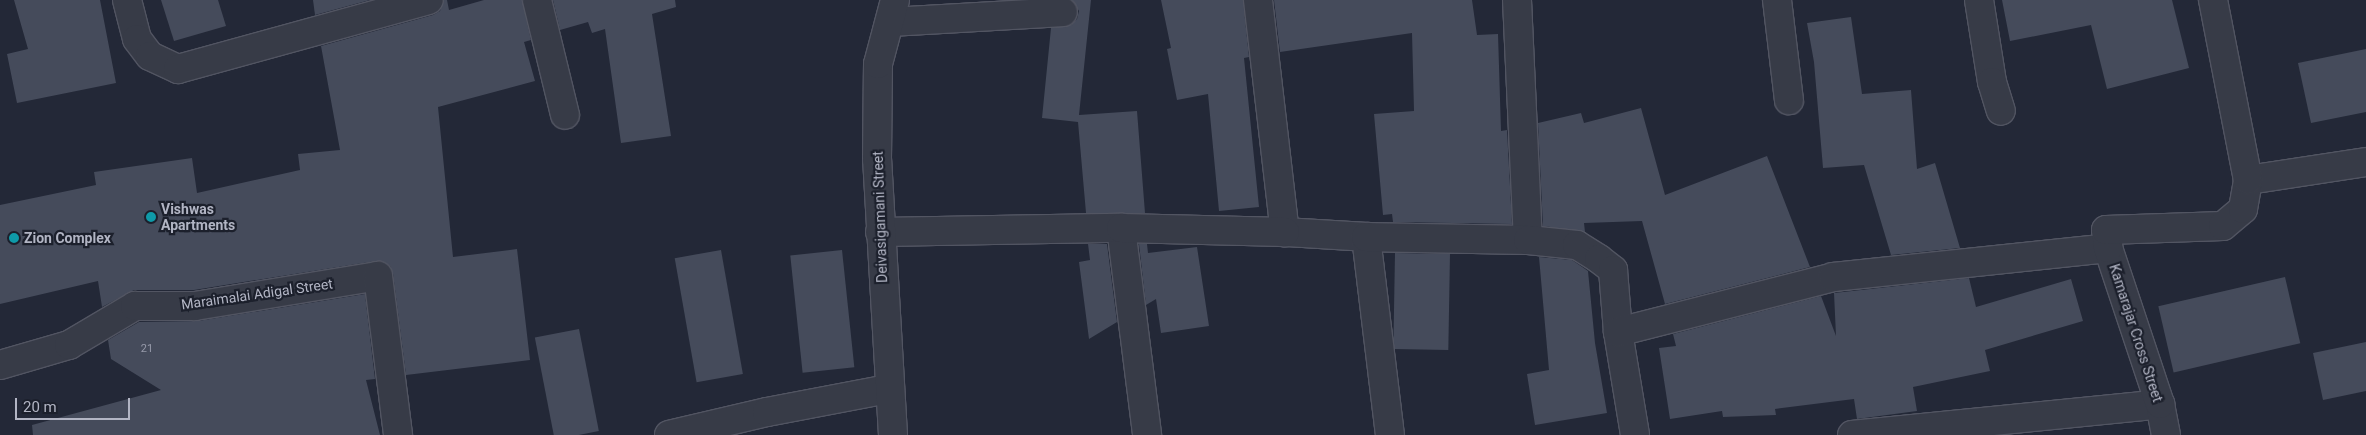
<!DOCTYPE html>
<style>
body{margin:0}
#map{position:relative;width:2366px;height:435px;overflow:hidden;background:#232837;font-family:Roboto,sans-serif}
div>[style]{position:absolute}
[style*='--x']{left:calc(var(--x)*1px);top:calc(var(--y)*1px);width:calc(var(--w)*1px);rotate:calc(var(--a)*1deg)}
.building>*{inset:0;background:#454b5b;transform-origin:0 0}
.roads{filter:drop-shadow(1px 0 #525562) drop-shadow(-1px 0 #525562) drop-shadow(0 1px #525562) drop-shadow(0 -1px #525562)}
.minor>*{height:28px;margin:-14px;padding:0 14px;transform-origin:14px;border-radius:14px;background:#373b47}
.dots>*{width:14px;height:14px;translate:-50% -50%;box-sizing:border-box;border:2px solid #1c202c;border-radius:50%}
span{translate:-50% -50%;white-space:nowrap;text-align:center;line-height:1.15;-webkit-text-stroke:4.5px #1c202c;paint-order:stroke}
.number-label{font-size:11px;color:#979aaa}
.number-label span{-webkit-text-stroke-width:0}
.poi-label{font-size:14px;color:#b2b5c4;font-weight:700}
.left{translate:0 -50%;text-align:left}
.street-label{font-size:14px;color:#b2b5c4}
.scale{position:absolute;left:15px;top:398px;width:115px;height:22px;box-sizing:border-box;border:2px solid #b2b5c4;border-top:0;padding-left:6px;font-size:15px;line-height:18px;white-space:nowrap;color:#b2b5c4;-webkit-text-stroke:4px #1c202c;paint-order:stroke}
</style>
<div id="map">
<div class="building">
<div style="clip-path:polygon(14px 0,100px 0,116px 83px,17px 103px,7px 54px,28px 49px)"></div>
<div style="clip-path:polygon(161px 0,218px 0,226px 26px,174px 41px)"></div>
<div style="clip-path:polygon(313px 0,370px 0,315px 15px)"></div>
<div style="clip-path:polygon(444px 0,447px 0,449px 10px,484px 0,522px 0,531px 40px,524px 42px,535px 81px,438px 107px,453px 257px,517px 249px,530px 360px,406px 375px,393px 274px,390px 266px,376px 261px,194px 290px,134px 290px,102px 307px,98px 281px,0 304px,0 205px,96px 185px,94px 172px,192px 158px,197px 193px,300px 170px,298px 154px,340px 150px,321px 46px,433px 15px,440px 11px)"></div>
<div style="clip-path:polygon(553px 0,675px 0,676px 7px,652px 14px,671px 136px,621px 143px,605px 29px,592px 33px,588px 22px,560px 30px)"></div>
<div style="clip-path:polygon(1072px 0,1091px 0,1079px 115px,1137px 111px,1145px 213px,1086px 213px,1078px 122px,1042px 118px,1051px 28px,1071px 25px,1077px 19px,1079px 11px)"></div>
<div style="clip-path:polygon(1161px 0,1243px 0,1249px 57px,1244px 58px,1259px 207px,1219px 211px,1208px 94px,1177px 100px,1167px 49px,1171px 48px)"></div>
<div style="clip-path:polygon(1274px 0,1472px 0,1477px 35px,1498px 34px,1501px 131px,1507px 130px,1512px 224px,1393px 222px,1392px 214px,1383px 215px,1374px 114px,1414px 111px,1412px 33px,1280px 52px)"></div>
<div style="clip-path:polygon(2002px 0,2172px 0,2189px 68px,2107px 89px,2091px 25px,2010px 41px)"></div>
<div style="clip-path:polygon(1851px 17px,1862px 94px,1911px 90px,1917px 169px,1935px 163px,1960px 248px,1891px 255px,1864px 165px,1823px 168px,1814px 62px,1807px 23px)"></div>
<div style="clip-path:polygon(2366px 49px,2366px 112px,2311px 123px,2298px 63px)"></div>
<div style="clip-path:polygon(1641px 108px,1665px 195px,1767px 156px,1810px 267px,1665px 304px,1642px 221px,1584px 223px,1585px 232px,1543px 226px,1538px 123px,1581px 113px,1584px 123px)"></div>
<div style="clip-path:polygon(1088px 244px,1107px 244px,1117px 322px,1089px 339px,1079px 262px,1090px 260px)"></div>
<div style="clip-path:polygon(1139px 244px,1147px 244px,1148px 253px,1197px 247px,1209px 326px,1161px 333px,1156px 299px,1146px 305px)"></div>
<div style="left:721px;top:250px;width:126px;height:47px;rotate:80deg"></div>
<div style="left:842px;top:250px;width:118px;height:52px;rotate:84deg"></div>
<div style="left:1395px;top:253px;width:55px;height:96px;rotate:1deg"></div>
<div style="clip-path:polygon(1539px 257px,1572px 260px,1588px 271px,1595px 343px,1607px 413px,1535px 425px,1527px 374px,1549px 370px)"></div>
<div style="left:2285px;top:277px;width:68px;height:130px;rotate:77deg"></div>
<div style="clip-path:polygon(1969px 278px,1976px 307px,2071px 279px,2083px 321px,1985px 350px,1990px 371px,1913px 387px,1917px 411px,1857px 419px,1854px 399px,1775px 409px,1776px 415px,1723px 417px,1722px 411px,1670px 419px,1659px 348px,1676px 346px,1673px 334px,1821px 296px,1836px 336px,1834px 293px)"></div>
<div style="clip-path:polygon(365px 294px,375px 379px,366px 380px,380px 435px,33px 435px,32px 425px,161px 390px,111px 359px,108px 340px,139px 322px,198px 321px)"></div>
<div style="left:579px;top:329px;width:104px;height:45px;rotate:79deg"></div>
<div style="clip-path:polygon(2366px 342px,2366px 391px,2323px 400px,2313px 353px)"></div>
</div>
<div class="roads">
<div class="minor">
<div style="--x:127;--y:0;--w:40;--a:75.6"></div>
<div style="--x:137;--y:39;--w:21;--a:53"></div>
<div style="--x:150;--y:56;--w:31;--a:25"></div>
<div style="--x:178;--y:69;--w:260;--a:-15.4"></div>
<div style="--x:537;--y:0;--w:118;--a:76.3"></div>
<div style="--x:1258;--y:0;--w:234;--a:83.4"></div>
<div style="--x:1285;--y:232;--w:81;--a:3.5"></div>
<div style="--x:1366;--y:237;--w:199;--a:83.1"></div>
<div style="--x:1517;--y:0;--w:240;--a:87.4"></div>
<div style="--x:1777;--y:0;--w:101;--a:83.2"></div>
<div style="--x:1979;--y:0;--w:83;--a:81"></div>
<div style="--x:1992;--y:82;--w:30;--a:73"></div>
<div style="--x:891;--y:22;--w:172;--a:-3.3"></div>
<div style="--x:2248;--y:180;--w:119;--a:-8.7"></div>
<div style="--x:1121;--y:228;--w:209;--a:82.8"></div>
<div style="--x:880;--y:232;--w:241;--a:-1"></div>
<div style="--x:1121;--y:228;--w:164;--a:1.4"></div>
<div style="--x:1366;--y:237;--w:162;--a:1.1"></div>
<div style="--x:1528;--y:240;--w:49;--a:5.8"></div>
<div style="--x:1577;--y:245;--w:26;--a:32"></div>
<div style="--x:1599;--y:259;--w:18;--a:38"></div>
<div style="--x:1613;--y:270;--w:62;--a:85.4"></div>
<div style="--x:1618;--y:332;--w:104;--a:80.6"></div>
<div style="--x:1618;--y:332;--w:222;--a:-14.3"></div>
<div style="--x:1833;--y:277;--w:277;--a:-6"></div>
<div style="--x:0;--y:365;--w:72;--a:-16.2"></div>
<div style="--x:69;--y:345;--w:77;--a:-30.6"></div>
<div style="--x:135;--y:306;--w:60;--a:0"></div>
<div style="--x:195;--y:306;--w:185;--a:-9.3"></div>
<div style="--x:378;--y:276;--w:160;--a:82.8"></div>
<div style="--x:669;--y:435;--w:101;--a:-13.2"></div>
<div style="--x:767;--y:412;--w:123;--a:-10.8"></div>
<div style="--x:893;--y:435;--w:276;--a:-93.3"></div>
<div style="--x:877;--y:159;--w:95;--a:-89.4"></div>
<div style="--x:878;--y:64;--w:66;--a:-75.1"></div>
<div style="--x:1852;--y:435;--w:310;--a:-5.7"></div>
<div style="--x:2166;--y:435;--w:32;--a:-101"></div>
<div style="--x:2160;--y:404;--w:164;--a:-108.4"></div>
<div style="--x:2108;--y:248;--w:18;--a:-96"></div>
<div style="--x:2106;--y:230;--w:117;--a:-2"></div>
<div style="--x:2223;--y:226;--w:26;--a:-40"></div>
<div style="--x:2243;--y:209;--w:29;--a:-80"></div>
<div style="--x:2248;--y:180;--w:183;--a:-101"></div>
</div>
</div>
<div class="dots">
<div style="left:151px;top:217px;background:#0f9aa8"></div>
<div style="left:14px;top:238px;background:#0f9aa8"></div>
</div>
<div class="number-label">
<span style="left:147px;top:349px">21</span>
</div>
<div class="poi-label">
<span class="left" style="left:161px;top:217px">Vishwas<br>Apartments</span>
<span class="left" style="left:24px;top:238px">Zion Complex</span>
</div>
<div class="street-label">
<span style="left:880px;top:217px;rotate:-92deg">Deivasigamani Street</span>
<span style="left:257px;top:294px;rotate:-8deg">Maraimalai Adigal Street</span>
<span style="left:2136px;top:333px;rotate:72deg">Kamarajar Cross Street</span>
</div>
<div class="scale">20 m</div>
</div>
